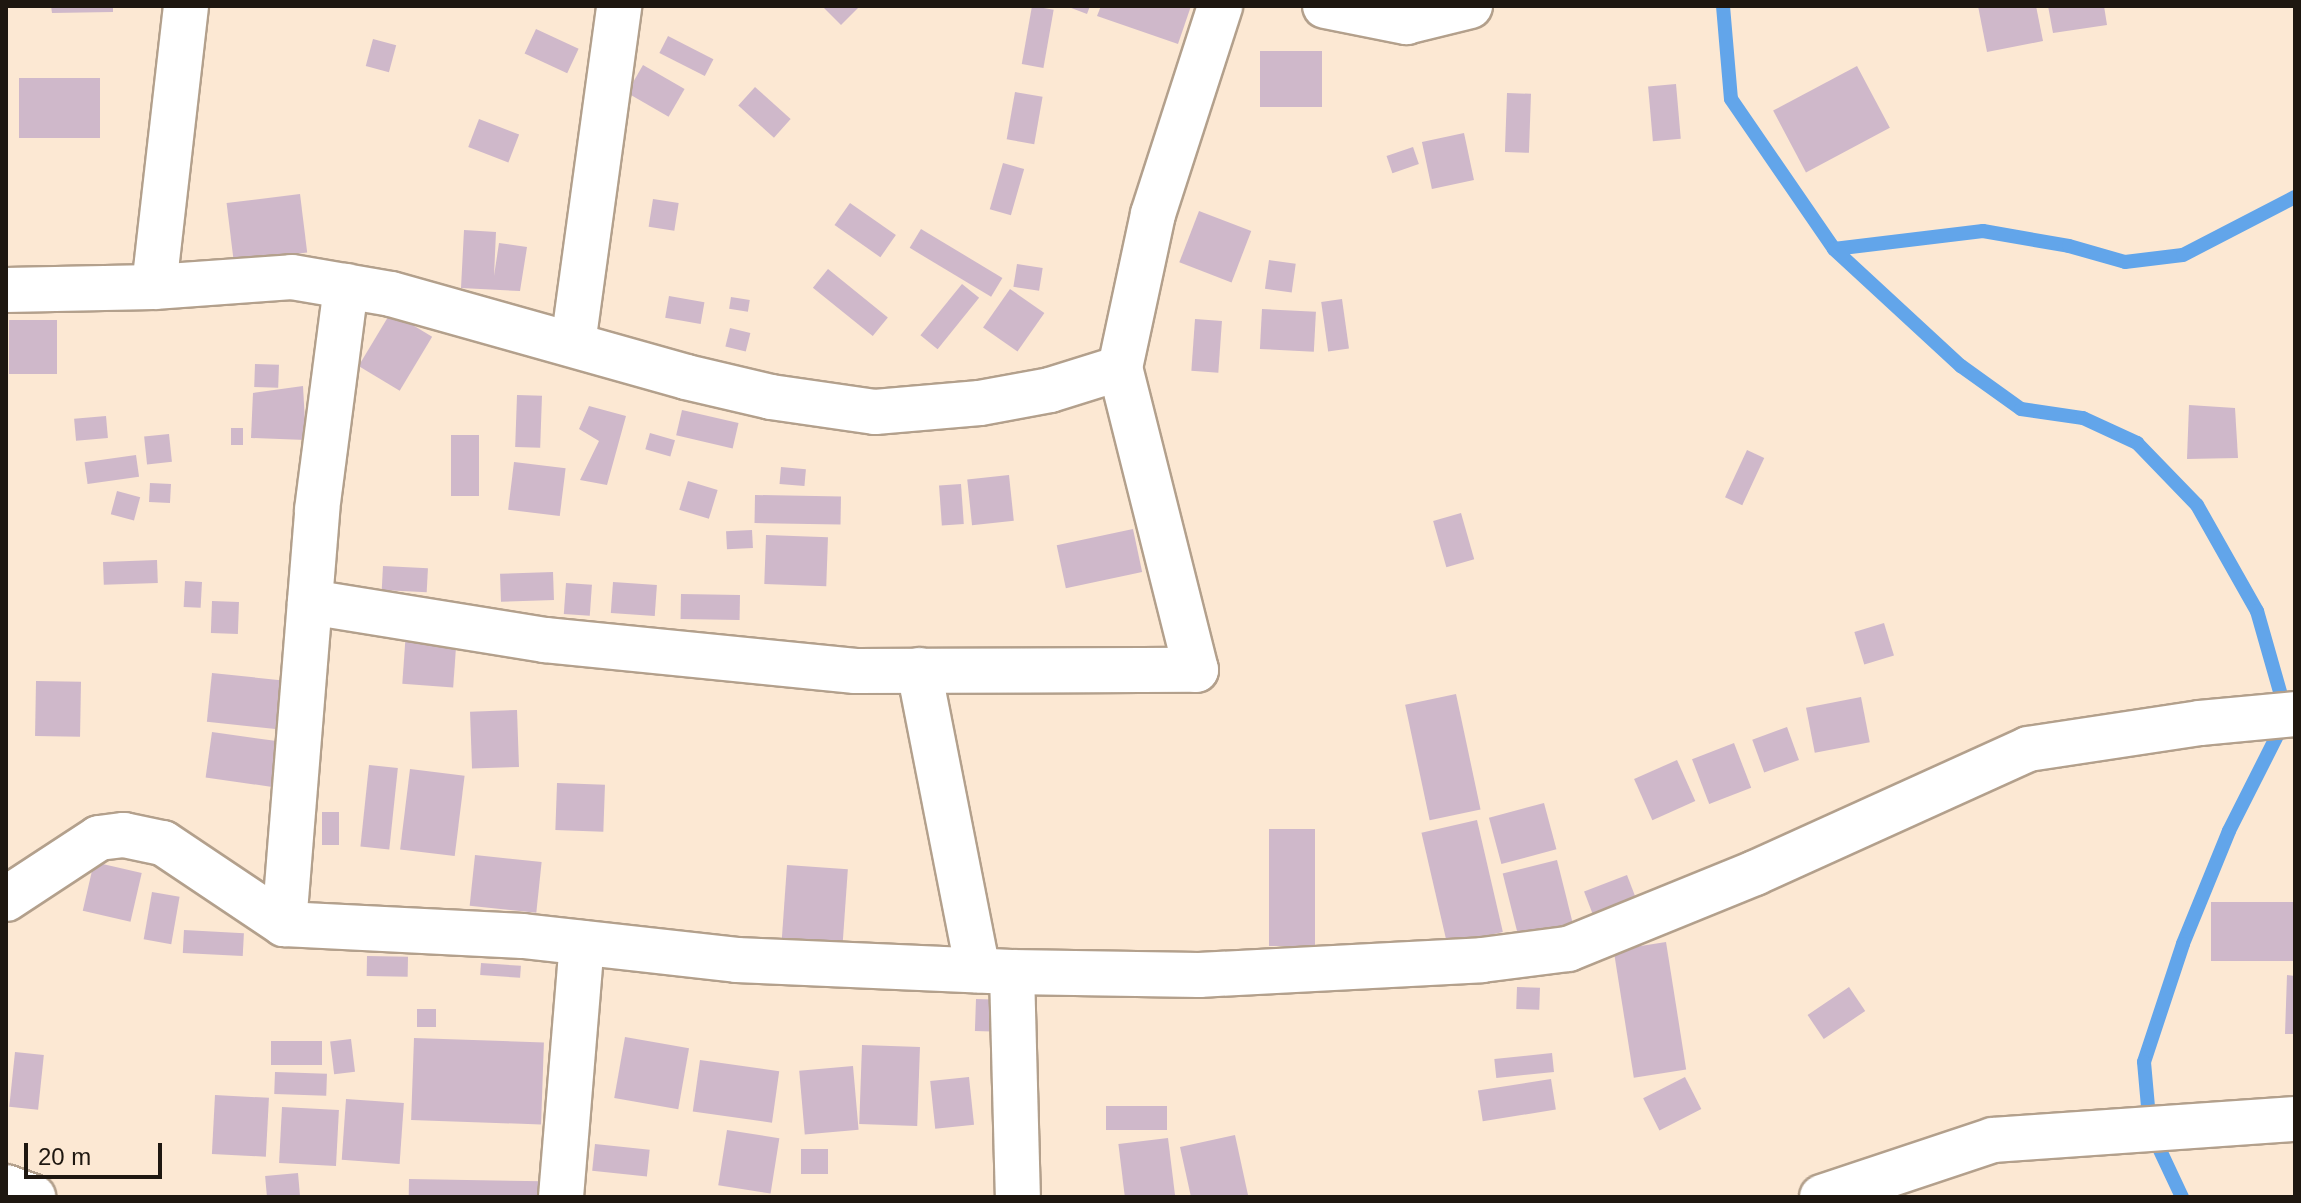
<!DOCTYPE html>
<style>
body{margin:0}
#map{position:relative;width:2301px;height:1203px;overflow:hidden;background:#fce8d3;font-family:Arial,sans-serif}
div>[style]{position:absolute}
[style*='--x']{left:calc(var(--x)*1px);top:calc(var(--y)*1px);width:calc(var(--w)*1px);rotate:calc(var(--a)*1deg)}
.stream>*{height:14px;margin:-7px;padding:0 7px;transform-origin:7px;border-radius:7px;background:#62a5ea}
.building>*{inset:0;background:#cfb8ca;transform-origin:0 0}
.roads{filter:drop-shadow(2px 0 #b3a08c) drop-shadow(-2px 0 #b3a08c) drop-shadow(0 2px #b3a08c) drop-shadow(0 -2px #b3a08c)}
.minor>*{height:44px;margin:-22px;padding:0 22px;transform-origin:22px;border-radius:22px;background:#fff}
span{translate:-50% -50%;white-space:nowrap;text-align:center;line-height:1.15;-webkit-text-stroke:6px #fce8d3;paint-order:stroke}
.frame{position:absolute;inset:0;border:8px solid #1e1710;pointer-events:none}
.scale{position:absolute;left:24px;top:1143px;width:138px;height:36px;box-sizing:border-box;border:4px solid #1e1710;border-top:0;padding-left:10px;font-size:24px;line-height:28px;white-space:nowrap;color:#1e1710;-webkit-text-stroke:6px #fce8d3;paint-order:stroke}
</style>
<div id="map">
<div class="stream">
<div style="--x:1723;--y:6;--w:93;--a:85.1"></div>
<div style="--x:1731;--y:99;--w:182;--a:55.5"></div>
<div style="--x:1834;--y:249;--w:150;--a:-6.9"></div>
<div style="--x:1983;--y:231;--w:87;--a:9.9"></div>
<div style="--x:2069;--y:246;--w:58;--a:15.9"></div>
<div style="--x:2125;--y:262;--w:58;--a:-6.9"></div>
<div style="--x:2183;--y:255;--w:126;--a:-27.4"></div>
<div style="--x:1834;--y:249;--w:173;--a:42.7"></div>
<div style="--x:1961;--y:366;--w:74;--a:35.6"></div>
<div style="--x:2021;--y:409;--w:63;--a:8.3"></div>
<div style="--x:2083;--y:418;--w:60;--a:24.8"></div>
<div style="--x:2137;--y:443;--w:86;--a:45.9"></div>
<div style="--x:2197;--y:505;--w:122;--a:60.5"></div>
<div style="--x:2257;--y:611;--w:109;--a:74.1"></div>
<div style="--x:2287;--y:716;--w:129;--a:116.8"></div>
<div style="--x:2229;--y:831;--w:122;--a:112.2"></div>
<div style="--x:2183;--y:944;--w:124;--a:108.3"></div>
<div style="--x:2144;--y:1062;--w:67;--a:84.9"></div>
<div style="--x:2150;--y:1129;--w:75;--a:64.8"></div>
</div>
<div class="building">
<div style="clip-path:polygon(51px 6px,113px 6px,113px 12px,52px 13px)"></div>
<div style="clip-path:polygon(822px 6px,860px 6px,841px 25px)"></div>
<div style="left:1032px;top:6px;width:22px;height:59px;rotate:10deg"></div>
<div style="clip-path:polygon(1066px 6px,1090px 6px,1087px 14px)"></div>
<div style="clip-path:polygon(1101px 6px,1191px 6px,1178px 44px,1097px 16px)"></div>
<div style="clip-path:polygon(1978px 6px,2036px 6px,2043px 41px,1987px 52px)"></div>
<div style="clip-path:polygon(2048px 6px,2104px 6px,2107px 25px,2053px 33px)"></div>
<div style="left:536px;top:29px;width:47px;height:27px;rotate:25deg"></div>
<div style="left:668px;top:36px;width:51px;height:19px;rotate:27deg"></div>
<div style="left:373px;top:39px;width:24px;height:28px;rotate:15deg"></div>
<div style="left:1260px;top:51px;width:62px;height:56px"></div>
<div style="left:643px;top:65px;width:48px;height:32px;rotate:30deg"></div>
<div style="left:1857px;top:66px;width:70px;height:95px;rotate:62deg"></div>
<div style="left:19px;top:78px;width:81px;height:60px"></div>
<div style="left:1676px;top:84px;width:55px;height:28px;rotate:85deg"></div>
<div style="left:755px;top:87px;width:48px;height:25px;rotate:42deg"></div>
<div style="left:1015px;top:92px;width:28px;height:48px;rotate:10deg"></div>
<div style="left:1507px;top:93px;width:24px;height:59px;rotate:2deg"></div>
<div style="left:479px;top:119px;width:43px;height:30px;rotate:21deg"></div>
<div style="left:1464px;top:133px;width:48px;height:43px;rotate:78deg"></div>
<div style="left:1413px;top:147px;width:18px;height:28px;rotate:71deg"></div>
<div style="left:1003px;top:163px;width:22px;height:48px;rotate:16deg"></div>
<div style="left:300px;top:194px;width:59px;height:74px;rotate:83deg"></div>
<div style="left:653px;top:199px;width:26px;height:28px;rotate:9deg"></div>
<div style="left:850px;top:203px;width:56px;height:27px;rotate:35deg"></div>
<div style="left:1199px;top:211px;width:56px;height:55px;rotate:21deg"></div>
<div style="left:921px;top:229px;width:95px;height:22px;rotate:31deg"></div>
<div style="clip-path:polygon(464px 230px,496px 232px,494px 276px,499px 243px,527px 247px,520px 291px,461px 288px)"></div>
<div style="left:1269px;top:260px;width:27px;height:29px;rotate:8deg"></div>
<div style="left:1017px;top:264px;width:26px;height:23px;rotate:9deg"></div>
<div style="left:828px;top:269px;width:77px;height:24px;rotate:39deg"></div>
<div style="left:962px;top:284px;width:22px;height:66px;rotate:39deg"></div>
<div style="left:1010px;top:289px;width:42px;height:47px;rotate:35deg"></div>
<div style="left:669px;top:296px;width:36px;height:22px;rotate:10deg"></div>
<div style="left:731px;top:297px;width:19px;height:12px;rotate:9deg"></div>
<div style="left:1342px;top:299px;width:50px;height:21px;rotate:82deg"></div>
<div style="left:1262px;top:309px;width:54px;height:40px;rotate:3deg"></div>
<div style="left:391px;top:312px;width:48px;height:63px;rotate:31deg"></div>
<div style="left:1195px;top:319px;width:27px;height:52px;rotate:4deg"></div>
<div style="left:9px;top:320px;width:48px;height:54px"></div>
<div style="left:730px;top:328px;width:21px;height:19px;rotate:14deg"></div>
<div style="left:255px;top:364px;width:24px;height:23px;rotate:2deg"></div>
<div style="clip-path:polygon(303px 386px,306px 440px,251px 438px,253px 393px)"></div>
<div style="left:517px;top:395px;width:25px;height:52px;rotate:2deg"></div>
<div style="clip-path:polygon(2189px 405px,2235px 408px,2238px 458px,2187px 459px)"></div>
<div style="clip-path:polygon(589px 406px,626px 416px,607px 485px,580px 480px,599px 441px,579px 429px)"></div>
<div style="left:682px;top:410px;width:58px;height:26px;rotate:13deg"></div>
<div style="left:106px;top:416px;width:22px;height:32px;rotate:85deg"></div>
<div style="left:231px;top:428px;width:12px;height:17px"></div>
<div style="left:650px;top:433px;width:26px;height:17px;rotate:16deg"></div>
<div style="left:169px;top:434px;width:28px;height:25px;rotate:84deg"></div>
<div style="left:451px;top:435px;width:28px;height:61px"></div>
<div style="left:1747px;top:450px;width:19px;height:52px;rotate:25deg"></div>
<div style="left:136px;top:455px;width:22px;height:52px;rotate:82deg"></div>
<div style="left:514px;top:462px;width:52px;height:48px;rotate:7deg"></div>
<div style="left:781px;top:467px;width:25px;height:17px;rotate:5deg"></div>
<div style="left:1009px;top:475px;width:46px;height:42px;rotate:84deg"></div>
<div style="left:688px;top:481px;width:31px;height:30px;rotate:17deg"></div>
<div style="left:150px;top:483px;width:21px;height:19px;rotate:3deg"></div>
<div style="left:961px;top:484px;width:40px;height:22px;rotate:86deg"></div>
<div style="left:117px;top:491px;width:24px;height:24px;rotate:15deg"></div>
<div style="left:755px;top:495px;width:86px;height:28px;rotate:1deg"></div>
<div style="left:1461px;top:513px;width:48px;height:29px;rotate:74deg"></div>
<div style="left:1133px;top:529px;width:44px;height:78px;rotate:78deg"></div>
<div style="left:752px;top:530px;width:18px;height:26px;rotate:87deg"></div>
<div style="left:766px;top:535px;width:62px;height:49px;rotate:2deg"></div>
<div style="left:157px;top:560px;width:23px;height:54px;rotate:88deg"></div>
<div style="left:383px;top:566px;width:45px;height:24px;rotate:3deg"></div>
<div style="left:553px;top:572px;width:28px;height:53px;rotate:88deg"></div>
<div style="left:185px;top:581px;width:17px;height:26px;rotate:3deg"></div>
<div style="left:613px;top:582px;width:44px;height:31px;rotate:4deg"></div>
<div style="left:566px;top:583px;width:26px;height:31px;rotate:4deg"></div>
<div style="left:681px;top:594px;width:59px;height:25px;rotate:1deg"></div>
<div style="left:212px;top:601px;width:27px;height:32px;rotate:2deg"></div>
<div style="left:1884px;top:623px;width:34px;height:31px;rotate:73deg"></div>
<div style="left:406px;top:631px;width:51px;height:53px;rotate:4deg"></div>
<div style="left:212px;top:673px;width:69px;height:49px;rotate:6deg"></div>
<div style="left:36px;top:681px;width:45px;height:55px;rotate:1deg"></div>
<div style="left:1456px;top:694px;width:118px;height:52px;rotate:78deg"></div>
<div style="left:1861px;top:697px;width:46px;height:56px;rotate:79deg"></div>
<div style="left:517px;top:710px;width:57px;height:47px;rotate:88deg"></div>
<div style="left:1787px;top:727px;width:35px;height:37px;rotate:70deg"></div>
<div style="left:212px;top:732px;width:69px;height:46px;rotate:8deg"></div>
<div style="left:1734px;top:743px;width:48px;height:45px;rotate:69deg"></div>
<div style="left:1677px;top:760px;width:45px;height:47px;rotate:66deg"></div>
<div style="left:369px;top:765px;width:29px;height:82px;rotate:6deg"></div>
<div style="left:410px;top:769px;width:55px;height:81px;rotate:7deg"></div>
<div style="left:557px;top:783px;width:48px;height:47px;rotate:2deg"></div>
<div style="left:1544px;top:803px;width:48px;height:57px;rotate:75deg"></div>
<div style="left:322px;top:812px;width:17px;height:33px"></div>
<div style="left:1477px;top:820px;width:115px;height:57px;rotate:77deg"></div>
<div style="left:1269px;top:829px;width:46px;height:117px"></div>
<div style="left:475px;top:855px;width:67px;height:51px;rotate:6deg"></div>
<div style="left:1557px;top:860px;width:66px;height:56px;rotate:76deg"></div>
<div style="left:94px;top:862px;width:49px;height:50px;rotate:13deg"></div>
<div style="left:787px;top:865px;width:61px;height:74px;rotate:4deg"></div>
<div style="left:1627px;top:875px;width:28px;height:46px;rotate:69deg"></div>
<div style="left:152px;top:892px;width:28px;height:48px;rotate:10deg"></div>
<div style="left:2295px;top:902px;width:59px;height:84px;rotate:90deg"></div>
<div style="left:184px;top:930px;width:60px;height:23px;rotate:3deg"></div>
<div style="left:1666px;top:942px;width:129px;height:53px;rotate:81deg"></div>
<div style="left:367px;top:956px;width:41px;height:20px;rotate:1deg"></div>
<div style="left:481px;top:963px;width:40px;height:12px;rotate:4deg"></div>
<div style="clip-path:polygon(2287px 975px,2295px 976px,2295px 1034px,2285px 1034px)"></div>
<div style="left:1517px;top:987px;width:23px;height:22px;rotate:2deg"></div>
<div style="left:1849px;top:987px;width:29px;height:50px;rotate:56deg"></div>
<div style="left:976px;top:999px;width:25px;height:32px;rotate:2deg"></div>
<div style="left:417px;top:1009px;width:19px;height:18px"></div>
<div style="left:625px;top:1037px;width:65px;height:62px;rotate:10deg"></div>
<div style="left:414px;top:1038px;width:130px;height:82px;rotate:2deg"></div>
<div style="left:351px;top:1039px;width:33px;height:21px;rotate:83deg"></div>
<div style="left:271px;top:1041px;width:51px;height:24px"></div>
<div style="left:862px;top:1045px;width:58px;height:79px;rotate:2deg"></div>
<div style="left:15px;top:1052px;width:29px;height:55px;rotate:6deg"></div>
<div style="left:1552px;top:1053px;width:19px;height:58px;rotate:84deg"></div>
<div style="left:700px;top:1060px;width:80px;height:52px;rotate:8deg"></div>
<div style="left:853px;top:1066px;width:64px;height:54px;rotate:85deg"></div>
<div style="left:275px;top:1072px;width:52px;height:22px;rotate:2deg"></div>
<div style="left:969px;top:1077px;width:48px;height:39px;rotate:84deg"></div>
<div style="left:1685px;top:1077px;width:36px;height:47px;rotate:63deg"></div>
<div style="left:1551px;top:1079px;width:31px;height:74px;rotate:81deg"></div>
<div style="left:215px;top:1095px;width:54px;height:59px;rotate:3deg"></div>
<div style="left:346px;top:1099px;width:58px;height:61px;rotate:4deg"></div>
<div style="left:1106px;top:1106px;width:61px;height:24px"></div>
<div style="left:282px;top:1107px;width:57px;height:56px;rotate:3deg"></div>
<div style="left:727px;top:1130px;width:53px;height:56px;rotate:9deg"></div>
<div style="clip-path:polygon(1235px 1135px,1248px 1195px,1191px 1197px,1180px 1147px)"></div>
<div style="left:1168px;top:1138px;width:59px;height:50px;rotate:83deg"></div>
<div style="left:595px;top:1144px;width:55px;height:27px;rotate:6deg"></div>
<div style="left:801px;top:1149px;width:27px;height:25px"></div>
<div style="left:298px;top:1173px;width:23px;height:33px;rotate:85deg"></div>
<div style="left:409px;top:1179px;width:134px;height:18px;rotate:1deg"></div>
</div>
<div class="roads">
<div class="minor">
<div style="--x:1325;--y:6;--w:83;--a:11.2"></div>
<div style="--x:1406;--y:22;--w:66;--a:-14"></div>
<div style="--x:154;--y:287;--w:283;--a:-83.5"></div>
<div style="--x:6;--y:290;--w:148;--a:-1.2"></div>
<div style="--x:154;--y:287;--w:138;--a:-4.1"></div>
<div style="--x:292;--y:277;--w:100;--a:9.7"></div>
<div style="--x:391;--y:294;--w:306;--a:15.7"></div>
<div style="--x:686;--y:377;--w:87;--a:13.2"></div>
<div style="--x:771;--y:397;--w:105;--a:8.2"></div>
<div style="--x:875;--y:412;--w:105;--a:-4.9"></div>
<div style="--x:980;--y:403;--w:71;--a:-10.5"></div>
<div style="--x:1050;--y:390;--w:73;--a:-17.4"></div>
<div style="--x:573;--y:344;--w:341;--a:-82.2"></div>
<div style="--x:310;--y:602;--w:238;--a:9.2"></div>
<div style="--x:545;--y:640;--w:312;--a:5.7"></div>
<div style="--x:855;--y:671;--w:341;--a:-0.2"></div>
<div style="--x:1196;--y:670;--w:311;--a:-104.1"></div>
<div style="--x:1120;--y:368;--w:157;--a:-77.9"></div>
<div style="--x:1153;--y:214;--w:219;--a:-72.1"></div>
<div style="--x:919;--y:670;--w:306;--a:78.9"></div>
<div style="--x:6;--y:899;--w:111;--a:-33.3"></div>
<div style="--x:99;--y:838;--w:25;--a:-7"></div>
<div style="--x:124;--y:835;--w:40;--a:12"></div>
<div style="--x:163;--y:843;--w:146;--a:33.8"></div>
<div style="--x:284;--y:924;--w:239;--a:2.9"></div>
<div style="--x:523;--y:936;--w:215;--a:6.4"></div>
<div style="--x:737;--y:960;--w:275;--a:2.5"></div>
<div style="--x:1012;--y:972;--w:187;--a:0.9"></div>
<div style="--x:1199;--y:975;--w:283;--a:-3"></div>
<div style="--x:1482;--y:960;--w:87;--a:-7.3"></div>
<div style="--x:1568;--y:949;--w:202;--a:-22.1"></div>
<div style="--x:1755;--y:873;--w:300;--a:-24.4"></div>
<div style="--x:2028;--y:749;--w:174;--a:-8.6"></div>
<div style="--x:2200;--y:723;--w:95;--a:-5.4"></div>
<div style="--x:284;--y:924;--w:415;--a:-85.4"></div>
<div style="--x:317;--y:510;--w:226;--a:-82.6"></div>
<div style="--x:1012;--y:972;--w:225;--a:88.5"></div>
<div style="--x:6;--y:1187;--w:29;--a:20"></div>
<div style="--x:561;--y:1197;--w:255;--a:-85.3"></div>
<div style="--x:1822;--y:1197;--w:180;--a:-18.4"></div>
<div style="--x:1993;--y:1140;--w:303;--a:-4"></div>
</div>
</div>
<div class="frame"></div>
<div class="scale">20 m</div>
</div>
